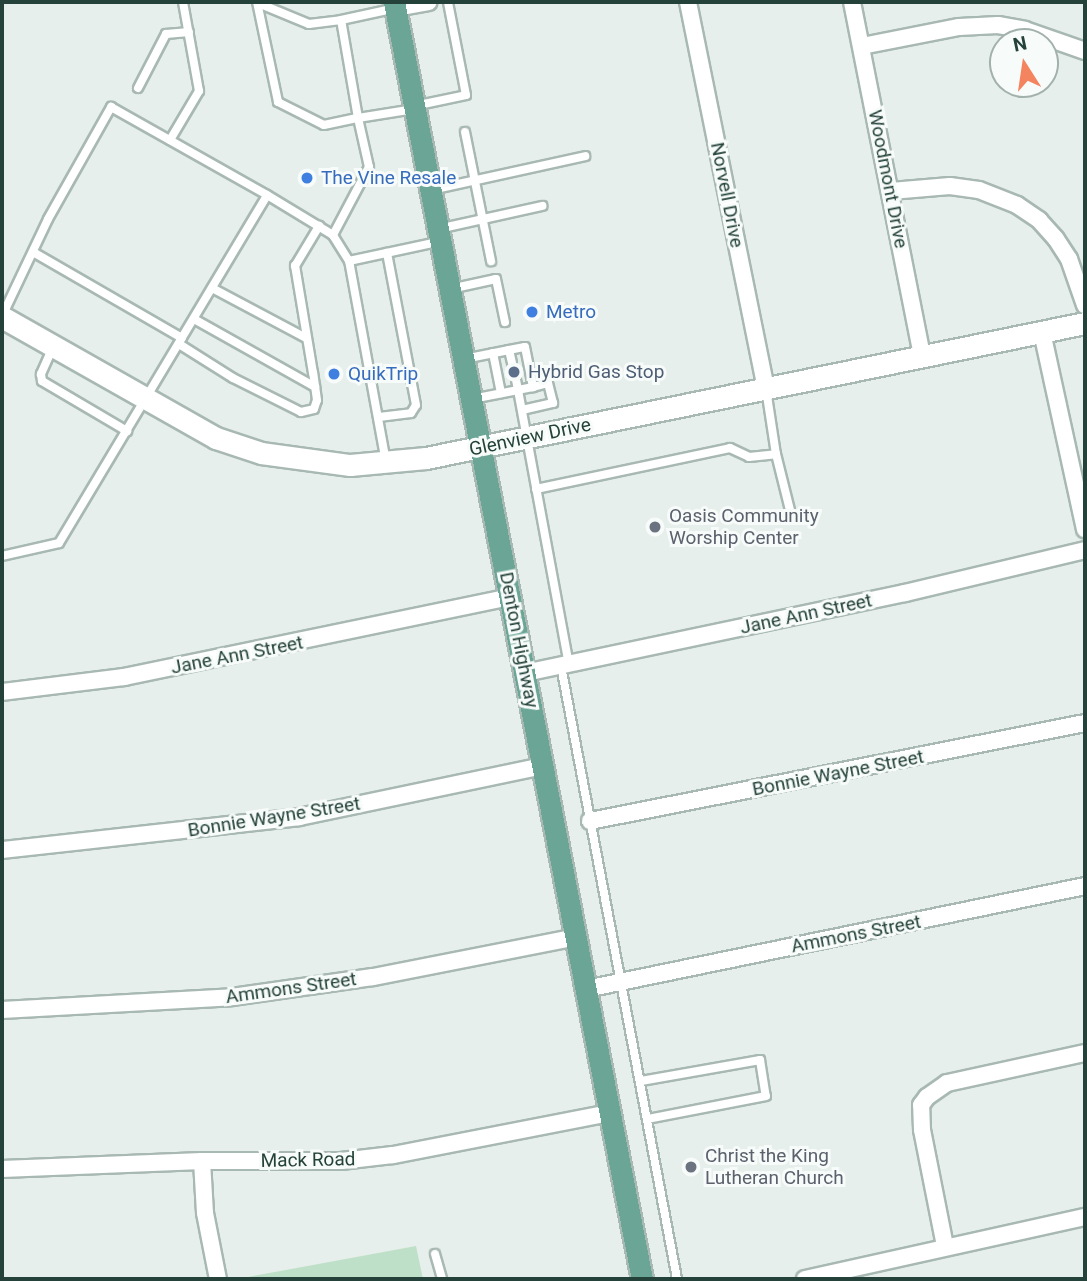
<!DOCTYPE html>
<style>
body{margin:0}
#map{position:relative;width:1087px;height:1281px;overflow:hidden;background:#e6efeb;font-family:Roboto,sans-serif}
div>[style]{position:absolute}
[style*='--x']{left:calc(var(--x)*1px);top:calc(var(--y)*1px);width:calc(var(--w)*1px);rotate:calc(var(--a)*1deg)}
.green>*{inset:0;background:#bfe0c8}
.roads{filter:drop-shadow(2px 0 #a8b8b2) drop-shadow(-2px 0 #a8b8b2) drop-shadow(0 2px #a8b8b2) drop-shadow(0 -2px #a8b8b2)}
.service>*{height:8px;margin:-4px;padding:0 4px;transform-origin:4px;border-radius:4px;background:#fff}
.minor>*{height:16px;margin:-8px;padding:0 8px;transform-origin:8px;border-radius:8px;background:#fff}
.secondary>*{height:21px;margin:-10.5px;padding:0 10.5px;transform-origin:10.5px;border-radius:10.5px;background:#fff}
.primary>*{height:21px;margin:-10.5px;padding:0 10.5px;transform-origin:10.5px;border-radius:10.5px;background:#6aa596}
.dots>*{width:19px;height:19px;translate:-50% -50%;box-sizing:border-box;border:4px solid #f7fbf9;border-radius:50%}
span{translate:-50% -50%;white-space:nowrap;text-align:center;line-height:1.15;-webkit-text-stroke:6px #f7fbf9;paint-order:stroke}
.shop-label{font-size:19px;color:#366cbe}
.left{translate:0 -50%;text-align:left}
.street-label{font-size:19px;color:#24423a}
.service-label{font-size:19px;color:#4e5e75}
.worship-label{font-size:19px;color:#5b616d}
.frame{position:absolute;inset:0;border:4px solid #24423a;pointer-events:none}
.north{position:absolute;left:989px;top:28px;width:70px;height:70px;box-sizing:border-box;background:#f7fbf9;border:2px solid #a3b1ad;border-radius:50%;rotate:348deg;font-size:19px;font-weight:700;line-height:28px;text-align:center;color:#24423a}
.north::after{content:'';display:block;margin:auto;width:24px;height:32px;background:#f4845f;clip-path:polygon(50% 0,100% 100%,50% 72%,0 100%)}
</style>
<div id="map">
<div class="green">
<div style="clip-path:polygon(416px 1246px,423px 1279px,237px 1279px)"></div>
</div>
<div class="roads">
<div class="service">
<div style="--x:257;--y:2;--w:102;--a:78.1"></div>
<div style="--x:278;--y:102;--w:51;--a:26.6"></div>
<div style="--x:324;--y:125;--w:35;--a:-12"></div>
<div style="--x:358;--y:118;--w:99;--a:-99.8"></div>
<div style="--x:341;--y:20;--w:52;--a:-12.2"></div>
<div style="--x:258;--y:3;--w:55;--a:22.4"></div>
<div style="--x:309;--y:24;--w:32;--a:-7"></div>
<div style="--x:138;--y:88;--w:61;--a:-62.6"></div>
<div style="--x:166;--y:34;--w:23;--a:-5"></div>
<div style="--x:414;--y:106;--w:53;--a:-11.9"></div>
<div style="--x:466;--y:95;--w:95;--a:-101"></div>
<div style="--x:465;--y:132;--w:132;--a:78.6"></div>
<div style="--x:170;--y:140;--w:57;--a:-59.4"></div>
<div style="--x:199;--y:91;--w:90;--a:-100.2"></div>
<div style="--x:431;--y:190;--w:158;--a:-12.4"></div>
<div style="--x:438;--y:229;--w:107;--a:-12.5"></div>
<div style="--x:33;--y:252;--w:172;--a:30"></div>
<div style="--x:349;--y:261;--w:31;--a:-122"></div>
<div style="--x:333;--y:235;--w:77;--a:-62.1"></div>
<div style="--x:369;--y:167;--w:50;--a:-102.7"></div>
<div style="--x:358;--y:118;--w:57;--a:-9.1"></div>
<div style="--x:212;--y:288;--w:106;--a:28"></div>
<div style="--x:450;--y:289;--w:47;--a:-12.3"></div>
<div style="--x:496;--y:279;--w:44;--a:78.2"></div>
<div style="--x:2;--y:316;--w:107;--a:-64.6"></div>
<div style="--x:48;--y:219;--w:129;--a:-60.6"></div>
<div style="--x:111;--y:107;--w:179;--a:29.4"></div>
<div style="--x:194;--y:319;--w:139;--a:29.3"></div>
<div style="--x:179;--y:344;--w:64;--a:32.2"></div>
<div style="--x:233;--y:378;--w:76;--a:26.6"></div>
<div style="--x:301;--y:412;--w:13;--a:-13"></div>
<div style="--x:314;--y:409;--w:9;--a:-72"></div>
<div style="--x:317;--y:400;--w:27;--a:-98"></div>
<div style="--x:313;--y:373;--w:109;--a:-99.5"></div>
<div style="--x:295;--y:266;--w:47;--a:-59"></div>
<div style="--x:53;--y:347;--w:30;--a:114"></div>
<div style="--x:41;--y:374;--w:7;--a:82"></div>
<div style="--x:42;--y:381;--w:99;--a:30.5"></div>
<div style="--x:509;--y:350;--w:16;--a:-11"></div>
<div style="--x:525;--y:347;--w:41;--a:78.7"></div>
<div style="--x:533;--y:387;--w:15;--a:169"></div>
<div style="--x:518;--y:390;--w:10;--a:-101"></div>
<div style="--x:493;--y:353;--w:41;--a:78.7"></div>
<div style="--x:464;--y:359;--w:46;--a:-11.3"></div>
<div style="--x:509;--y:350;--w:13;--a:77"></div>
<div style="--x:766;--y:389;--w:66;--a:81.3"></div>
<div style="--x:776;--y:454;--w:58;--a:76"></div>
<div style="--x:472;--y:399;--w:47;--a:-11.1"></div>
<div style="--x:518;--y:390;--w:279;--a:79.5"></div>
<div style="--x:522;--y:410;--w:32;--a:-13"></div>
<div style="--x:553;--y:403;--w:21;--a:-104"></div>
<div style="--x:548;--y:383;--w:16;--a:165"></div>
<div style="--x:379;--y:417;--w:32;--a:-7"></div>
<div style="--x:411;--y:413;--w:9;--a:-58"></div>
<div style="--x:416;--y:405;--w:155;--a:-100.8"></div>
<div style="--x:386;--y:462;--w:204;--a:-100.4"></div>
<div style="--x:349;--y:261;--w:91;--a:-12.1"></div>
<div style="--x:536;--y:489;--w:198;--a:-11.9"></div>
<div style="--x:730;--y:448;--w:21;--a:25"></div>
<div style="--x:749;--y:457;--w:27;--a:-6"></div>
<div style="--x:2;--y:556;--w:58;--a:-12.8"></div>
<div style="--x:59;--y:543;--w:405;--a:-59.1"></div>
<div style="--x:267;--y:195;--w:77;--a:31.2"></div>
<div style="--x:561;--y:666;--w:624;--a:79.28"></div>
<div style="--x:641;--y:1081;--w:121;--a:-10"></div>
<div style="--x:760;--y:1060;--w:36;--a:81"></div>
<div style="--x:766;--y:1096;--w:120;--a:169"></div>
<div style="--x:435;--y:1254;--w:26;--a:74"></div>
</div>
<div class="minor">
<div style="--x:688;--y:2;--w:395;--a:78.6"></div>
<div style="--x:852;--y:2;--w:362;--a:78.8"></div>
<div style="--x:395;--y:8;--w:34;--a:-10"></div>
<div style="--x:862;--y:46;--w:99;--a:-11.1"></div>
<div style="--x:959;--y:27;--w:39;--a:-3"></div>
<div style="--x:998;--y:25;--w:27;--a:10"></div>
<div style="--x:1025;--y:30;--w:64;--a:19.3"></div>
<div style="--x:891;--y:191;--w:59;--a:-4.8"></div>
<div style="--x:950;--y:186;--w:29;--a:8"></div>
<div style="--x:979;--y:190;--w:41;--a:21.5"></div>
<div style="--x:1017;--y:205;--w:27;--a:34"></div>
<div style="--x:1039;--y:220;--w:25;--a:48"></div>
<div style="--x:1056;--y:239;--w:24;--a:57"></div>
<div style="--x:1069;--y:259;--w:49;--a:70.8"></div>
<div style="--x:1042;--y:332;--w:202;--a:77.7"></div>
<div style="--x:525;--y:673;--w:388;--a:-11.9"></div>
<div style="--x:905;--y:593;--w:185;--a:-13.4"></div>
<div style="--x:2;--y:692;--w:123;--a:-7"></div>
<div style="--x:124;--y:677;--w:395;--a:-11.7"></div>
<div style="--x:590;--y:821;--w:505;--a:-11.2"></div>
<div style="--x:2;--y:850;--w:299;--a:-6.3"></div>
<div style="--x:299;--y:817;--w:249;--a:-11.8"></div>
<div style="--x:586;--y:989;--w:510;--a:-11.66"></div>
<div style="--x:2;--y:1010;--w:230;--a:-3.2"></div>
<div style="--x:232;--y:997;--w:142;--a:-8.1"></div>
<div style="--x:373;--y:977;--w:207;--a:-11.1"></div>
<div style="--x:202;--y:1161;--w:52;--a:86.7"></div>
<div style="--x:205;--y:1213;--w:67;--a:78.9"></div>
<div style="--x:2;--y:1169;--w:200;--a:-2.3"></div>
<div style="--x:202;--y:1161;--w:139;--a:0"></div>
<div style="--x:341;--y:1161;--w:52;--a:-6.6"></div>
<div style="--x:393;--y:1155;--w:221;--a:-11"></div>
<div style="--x:945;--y:1246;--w:118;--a:-101.2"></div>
<div style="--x:922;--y:1130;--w:25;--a:-92"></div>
<div style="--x:921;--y:1105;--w:10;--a:-53"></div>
<div style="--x:927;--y:1097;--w:24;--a:-35"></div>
<div style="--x:947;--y:1083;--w:141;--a:-12.3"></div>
<div style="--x:805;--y:1279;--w:287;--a:-12.5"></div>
</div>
<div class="secondary">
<div style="--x:2;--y:317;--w:246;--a:29.5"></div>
<div style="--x:216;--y:438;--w:47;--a:18.4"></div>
<div style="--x:261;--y:453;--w:90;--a:7.7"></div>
<div style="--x:350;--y:465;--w:76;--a:-5.3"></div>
<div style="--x:426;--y:458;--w:673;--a:-11.58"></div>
</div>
<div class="primary">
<div style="--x:394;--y:2;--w:1301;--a:79.01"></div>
</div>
</div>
<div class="dots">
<div style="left:307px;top:178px;background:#3f7fe0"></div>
<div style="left:532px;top:312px;background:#3f7fe0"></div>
<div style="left:514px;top:372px;background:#5c6f8a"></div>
<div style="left:334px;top:374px;background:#3f7fe0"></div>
<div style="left:655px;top:527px;background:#6b7280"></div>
<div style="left:691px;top:1167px;background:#6b7280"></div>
</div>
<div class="shop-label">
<span class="left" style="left:321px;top:178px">The Vine Resale</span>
<span class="left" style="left:546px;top:312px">Metro</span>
<span class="left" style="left:348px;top:374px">QuikTrip</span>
</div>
<div class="street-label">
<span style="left:888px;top:179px;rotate:79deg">Woodmont Drive</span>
<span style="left:727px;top:195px;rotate:79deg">Norvell Drive</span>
<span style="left:530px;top:437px;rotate:-12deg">Glenview Drive</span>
<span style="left:806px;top:614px;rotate:-12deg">Jane Ann Street</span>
<span style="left:519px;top:640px;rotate:79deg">Denton Highway</span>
<span style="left:237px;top:655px;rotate:-11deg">Jane Ann Street</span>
<span style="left:838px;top:773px;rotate:-11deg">Bonnie Wayne Street</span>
<span style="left:274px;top:817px;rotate:-9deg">Bonnie Wayne Street</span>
<span style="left:856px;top:934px;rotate:-11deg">Ammons Street</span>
<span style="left:291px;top:988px;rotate:-8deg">Ammons Street</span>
<span style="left:308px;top:1160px;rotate:-1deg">Mack Road</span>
</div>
<div class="service-label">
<span class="left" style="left:528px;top:372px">Hybrid Gas Stop</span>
</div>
<div class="worship-label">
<span class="left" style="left:669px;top:527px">Oasis Community<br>Worship Center</span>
<span class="left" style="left:705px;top:1167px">Christ the King<br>Lutheran Church</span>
</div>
<div class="frame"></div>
<div class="north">N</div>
</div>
